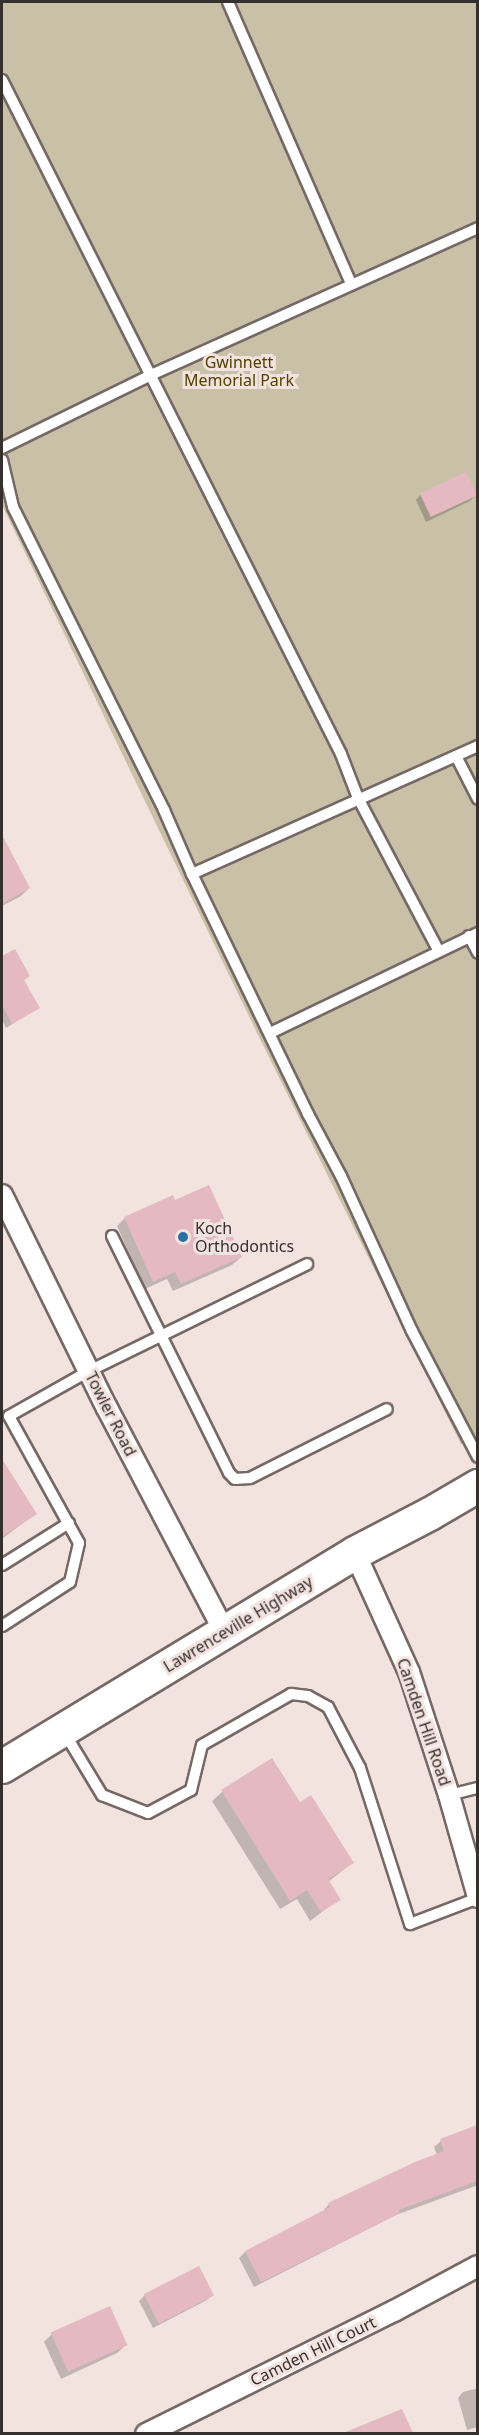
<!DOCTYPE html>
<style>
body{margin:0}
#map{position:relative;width:479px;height:2435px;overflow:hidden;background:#f2e3df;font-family:"Noto Sans",sans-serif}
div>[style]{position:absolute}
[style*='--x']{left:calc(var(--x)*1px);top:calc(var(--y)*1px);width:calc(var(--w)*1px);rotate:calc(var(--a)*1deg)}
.green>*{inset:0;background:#c8c1a8}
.shadow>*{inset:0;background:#0003}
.building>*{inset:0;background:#e4b9c1;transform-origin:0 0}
.roads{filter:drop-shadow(2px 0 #756865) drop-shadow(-2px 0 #756865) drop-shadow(0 2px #756865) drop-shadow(0 -2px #756865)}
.service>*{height:10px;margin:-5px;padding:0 5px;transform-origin:5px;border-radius:5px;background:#fff}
.minor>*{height:20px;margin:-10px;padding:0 10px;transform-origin:10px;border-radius:10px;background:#fff}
.primary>*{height:32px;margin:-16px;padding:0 16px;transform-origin:16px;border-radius:16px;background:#fff}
.dots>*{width:16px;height:16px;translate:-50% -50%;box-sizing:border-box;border:3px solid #f2e3df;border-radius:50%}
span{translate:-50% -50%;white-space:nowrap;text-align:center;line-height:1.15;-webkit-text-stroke:6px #f2e3df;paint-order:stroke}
.park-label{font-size:16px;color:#504100}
.poi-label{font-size:16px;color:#352f2d}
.left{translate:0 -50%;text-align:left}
.street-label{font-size:16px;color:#352f2d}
.frame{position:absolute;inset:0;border:3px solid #352f2d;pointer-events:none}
</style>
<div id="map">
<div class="green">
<div style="clip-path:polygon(2px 2px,477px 2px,478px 1434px,461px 1444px,259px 1037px,2px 505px)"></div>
</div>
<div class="shadow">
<div style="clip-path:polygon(421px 494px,476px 495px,470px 501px,426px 522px,416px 500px)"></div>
<div style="clip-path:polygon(8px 850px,29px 888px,21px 896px,2px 906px,2px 853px)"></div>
<div style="clip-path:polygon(15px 951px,28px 976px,23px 981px,38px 1008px,6px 1028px,2px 1020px,2px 958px)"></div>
<div style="clip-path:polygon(125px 1218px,241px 1257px,232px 1265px,173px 1291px,167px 1279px,145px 1289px,117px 1226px)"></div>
<div style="clip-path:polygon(2px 1462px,35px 1514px,2px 1539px)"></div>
<div style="clip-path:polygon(272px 1760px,300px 1804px,352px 1863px,328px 1882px,339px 1899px,310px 1921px,297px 1899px,280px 1909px,212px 1801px,222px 1792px)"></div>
<div style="clip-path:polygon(474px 2128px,478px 2139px,478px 2185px,396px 2215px,254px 2287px,239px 2258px,245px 2252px,323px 2211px,329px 2204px,437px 2155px,434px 2147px,441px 2141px)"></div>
<div style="clip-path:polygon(145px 2295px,212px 2295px,207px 2300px,153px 2328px,139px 2301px)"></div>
<div style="clip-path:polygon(52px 2334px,126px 2345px,117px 2353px,61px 2379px,44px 2342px)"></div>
<div style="clip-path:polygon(478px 2388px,478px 2427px,467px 2430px,458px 2398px,463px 2392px)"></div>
<div style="clip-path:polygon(402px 2410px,411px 2434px,350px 2434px,355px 2429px)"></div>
</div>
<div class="building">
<div style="left:466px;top:472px;width:26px;height:51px;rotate:65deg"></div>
<div style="clip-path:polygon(2px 835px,30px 888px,2px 904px)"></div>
<div style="clip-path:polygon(15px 949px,30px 976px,24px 980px,40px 1008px,12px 1024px,2px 1005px,2px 956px)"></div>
<div style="clip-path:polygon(209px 1185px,242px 1257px,181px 1284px,175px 1272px,153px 1282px,124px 1217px,173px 1195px,175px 1200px)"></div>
<div style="clip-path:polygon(2px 1459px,37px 1514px,2px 1537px)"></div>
<div style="clip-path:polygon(272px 1758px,300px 1802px,311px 1795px,354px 1863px,328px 1879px,341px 1900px,321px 1912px,307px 1890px,290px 1901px,221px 1790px)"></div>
<div style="clip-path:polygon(477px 2125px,477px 2181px,399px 2210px,400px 2213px,261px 2282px,245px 2251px,330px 2207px,328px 2203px,415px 2162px,444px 2151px,440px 2139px)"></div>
<div style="left:199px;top:2266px;width:33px;height:62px;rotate:63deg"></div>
<div style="left:110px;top:2306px;width:43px;height:65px;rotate:66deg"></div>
<div style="clip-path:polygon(402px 2409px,413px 2433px,343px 2433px)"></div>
</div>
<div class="roads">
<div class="service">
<div style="--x:228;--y:2;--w:307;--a:66.4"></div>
<div style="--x:2;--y:80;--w:754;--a:63.3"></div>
<div style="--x:341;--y:754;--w:47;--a:68.9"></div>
<div style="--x:358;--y:798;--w:172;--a:62.2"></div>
<div style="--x:2;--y:448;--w:166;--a:-26.1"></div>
<div style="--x:151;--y:375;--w:359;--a:-24.2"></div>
<div style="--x:2;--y:460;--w:48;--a:76.8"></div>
<div style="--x:13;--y:507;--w:339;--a:63.5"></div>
<div style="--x:164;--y:810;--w:70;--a:66.4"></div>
<div style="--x:192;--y:874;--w:267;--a:64.2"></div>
<div style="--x:308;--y:1114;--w:70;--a:62"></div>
<div style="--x:341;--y:1176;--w:170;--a:65.4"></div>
<div style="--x:412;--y:1331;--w:142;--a:62.4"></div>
<div style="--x:456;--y:756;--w:48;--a:62.9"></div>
<div style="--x:192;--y:874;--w:313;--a:-24.1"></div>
<div style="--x:469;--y:936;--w:19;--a:62"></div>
<div style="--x:270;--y:1033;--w:231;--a:-25.7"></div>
<div style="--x:112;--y:1236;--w:264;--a:63.7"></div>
<div style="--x:229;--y:1473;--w:8;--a:45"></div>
<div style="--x:235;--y:1479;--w:15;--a:-4"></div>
<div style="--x:250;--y:1478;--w:153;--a:-26.7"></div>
<div style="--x:2;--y:1565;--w:79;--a:-32.1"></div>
<div style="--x:2;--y:1626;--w:81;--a:-32.9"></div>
<div style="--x:70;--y:1582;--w:40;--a:-77"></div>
<div style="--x:79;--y:1543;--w:145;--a:-118.9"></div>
<div style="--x:9;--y:1416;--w:92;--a:-29.4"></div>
<div style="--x:89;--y:1371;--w:243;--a:-26.1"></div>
<div style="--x:64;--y:1732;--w:74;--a:58.9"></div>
<div style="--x:102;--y:1795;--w:49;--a:21.4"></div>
<div style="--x:148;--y:1813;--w:49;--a:-28.1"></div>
<div style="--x:191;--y:1790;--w:46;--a:-76.3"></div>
<div style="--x:202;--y:1745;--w:103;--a:-29.8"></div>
<div style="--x:291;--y:1694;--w:17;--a:7"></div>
<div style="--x:308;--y:1696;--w:23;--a:29"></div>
<div style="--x:328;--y:1707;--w:69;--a:62.3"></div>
<div style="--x:360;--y:1768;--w:164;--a:72.2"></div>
<div style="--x:410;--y:1924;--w:73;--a:-20.9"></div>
<div style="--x:449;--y:1795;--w:30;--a:-14"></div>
</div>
<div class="minor">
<div style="--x:2;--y:1195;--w:237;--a:63.8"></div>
<div style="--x:107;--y:1408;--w:252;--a:62.3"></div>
<div style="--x:355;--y:1553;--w:131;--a:65.6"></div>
<div style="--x:409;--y:1672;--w:129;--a:72"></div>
<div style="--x:449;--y:1795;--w:106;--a:74.1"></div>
<div style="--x:146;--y:2434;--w:277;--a:-26.4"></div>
<div style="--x:394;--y:2311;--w:95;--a:-28.2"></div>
</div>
<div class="primary">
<div style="--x:2;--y:1767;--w:413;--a:-31.2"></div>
<div style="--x:355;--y:1553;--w:85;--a:-27.5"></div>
<div style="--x:430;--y:1514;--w:56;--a:-30.3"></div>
</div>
</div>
<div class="dots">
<div style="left:183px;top:1237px;background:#2c6ea4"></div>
</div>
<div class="park-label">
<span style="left:239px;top:371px">Gwinnett<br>Memorial Park</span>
</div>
<div class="poi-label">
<span class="left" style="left:195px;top:1237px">Koch<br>Orthodontics</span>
</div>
<div class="street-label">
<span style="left:111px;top:1414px;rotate:63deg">Towler Road</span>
<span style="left:238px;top:1624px;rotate:-31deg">Lawrenceville Highway</span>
<span style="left:424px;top:1722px;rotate:71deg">Camden Hill Road</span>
<span style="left:313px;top:2351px;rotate:-26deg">Camden Hill Court</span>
</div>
<div class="frame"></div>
</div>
